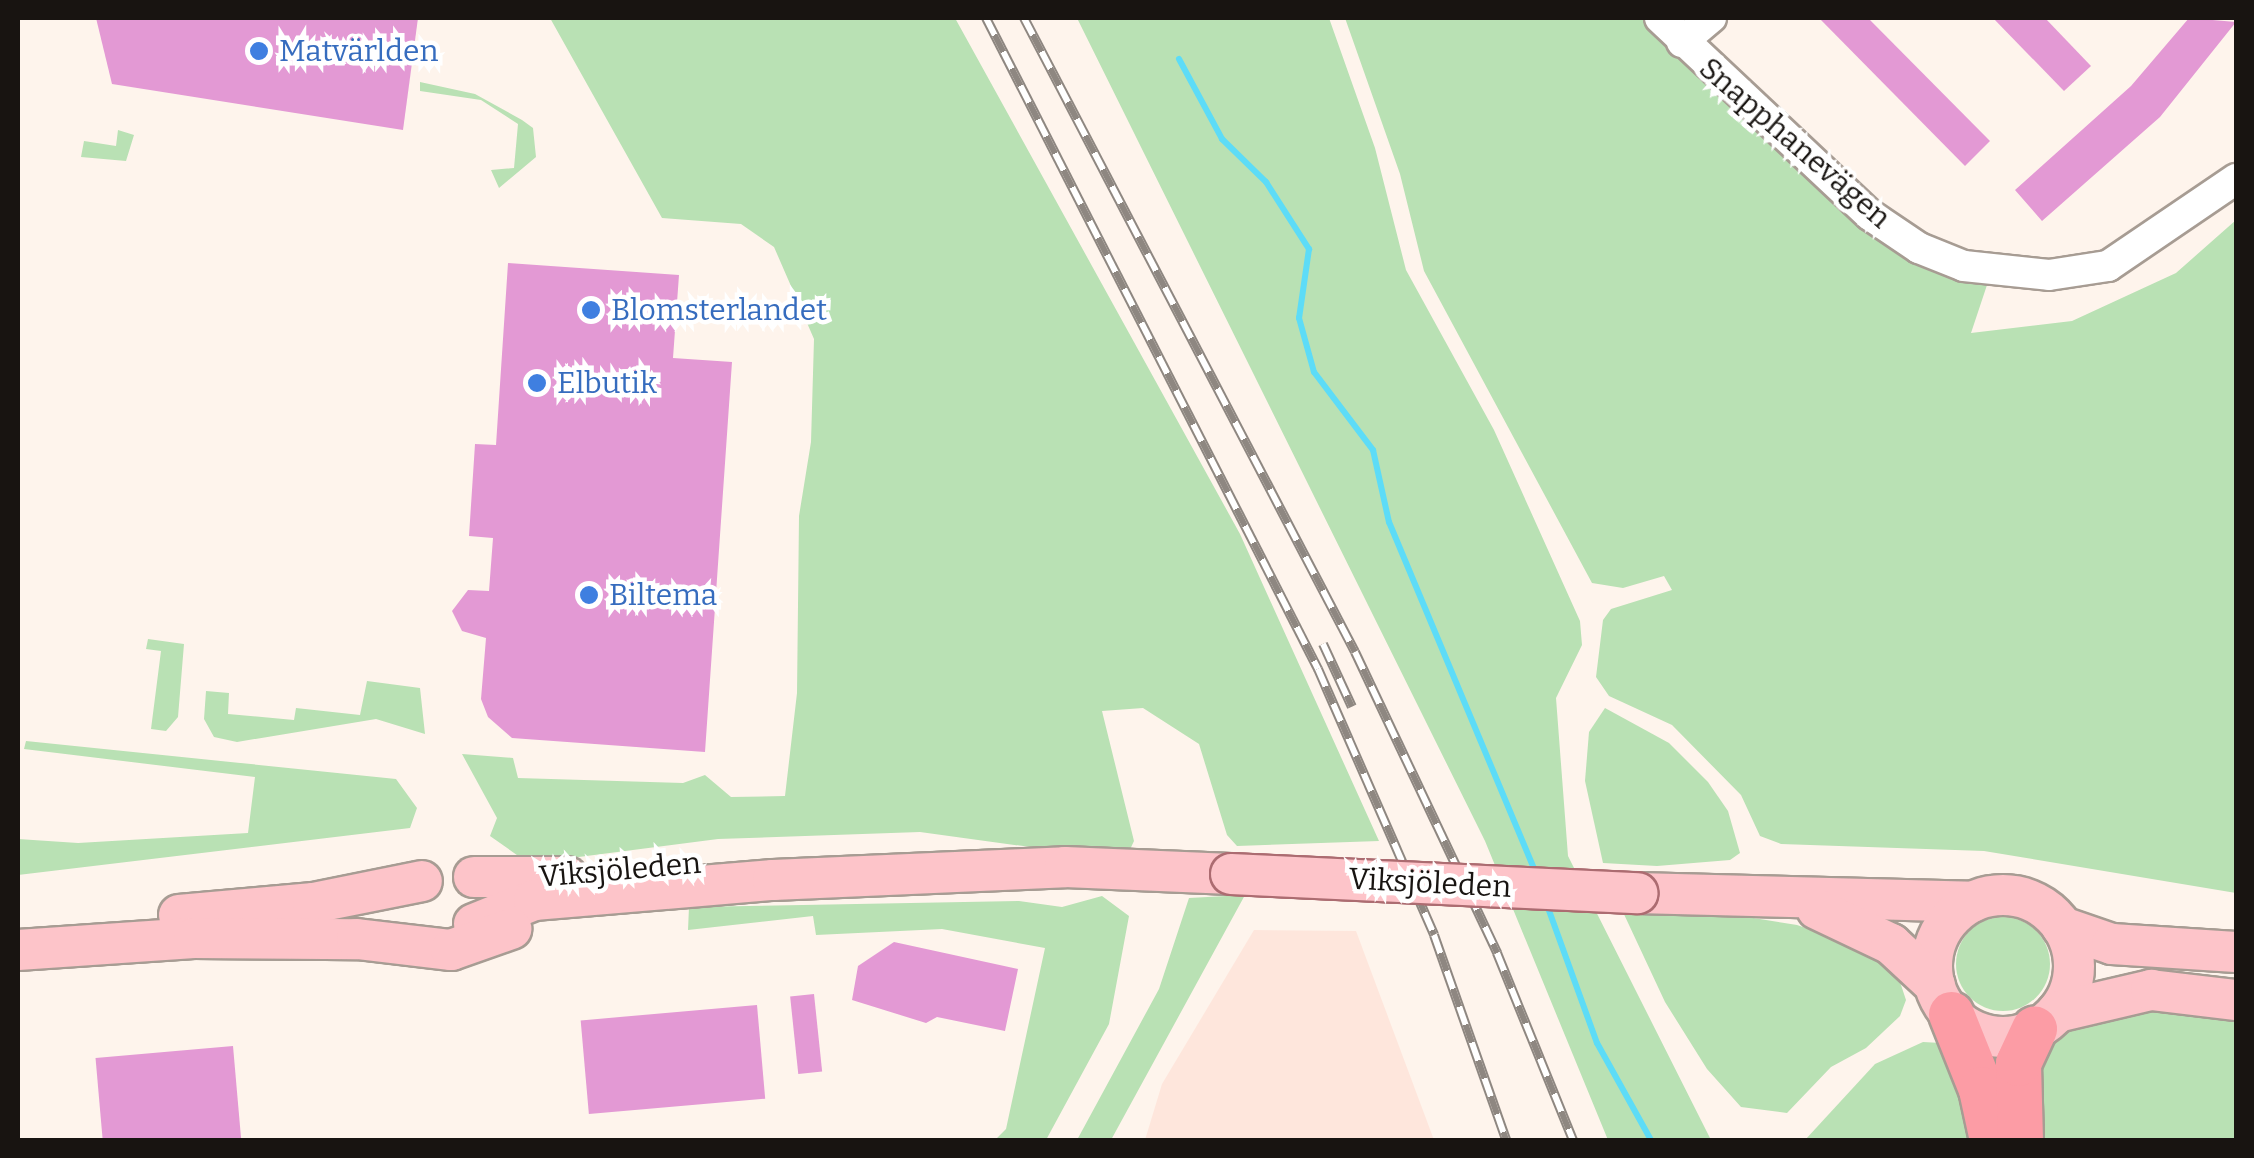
<!DOCTYPE html>
<meta charset="utf-8">
<style>
body{margin:0}
#map{position:relative;width:2254px;height:1158px;overflow:hidden;background:#fef4ec;font-family:Bitter,serif}
div>[style]{position:absolute}
[style*='--x']{left:calc(var(--x)*1px);top:calc(var(--y)*1px);width:calc(var(--w)*1px);rotate:calc(var(--a)*1deg)}
.industrial>*{inset:0;background:#fee6dc}
.green>*{inset:0;background:#b9e1b4}
.round{border-radius:50%}
.stream>*{height:6px;margin:-3px;padding:0 3px;transform-origin:3px;border-radius:3px;background:#5ddcf7}
.building>*{inset:0;background:#e399d4;transform-origin:0 0}
.roads{filter:drop-shadow(2px 0 #a79c93) drop-shadow(-2px 0 #a79c93) drop-shadow(0 2px #a79c93) drop-shadow(0 -2px #a79c93)}
.minor>*{height:30px;margin:-15px;padding:0 15px;transform-origin:15px;border-radius:15px;background:#fff}
.major>*{height:40px;margin:-20px;padding:0 20px;transform-origin:20px;border-radius:20px;background:#fdc4c9}
.major>.ring{margin:-20px;padding:0;box-sizing:content-box;background:none;border:40px solid #fdc4c9;border-radius:50%}
.highway>*{height:45px;margin:-22.5px;padding:0 22.5px;transform-origin:22.5px;border-radius:22.5px;background:#fc9ca5}
.rail>*{height:10px;margin-top:-5px;transform-origin:0;background:repeating-linear-gradient(90deg,#fff 0 19px,#8e8781 0 38px);box-sizing:border-box;border-block:2px solid #8e8781}
.bridges{filter:drop-shadow(2px 0 #ac6c71) drop-shadow(-2px 0 #ac6c71) drop-shadow(0 2px #ac6c71) drop-shadow(0 -2px #ac6c71)}
.major-bridge>*{height:40px;margin:-20px;padding:0 20px;transform-origin:20px;border-radius:20px;background:#fdc4c9}
.dots>*{width:28px;height:28px;translate:-50% -50%;box-sizing:border-box;border:5px solid #fff;border-radius:50%}
span{translate:-50% -50%;white-space:nowrap;text-align:center;line-height:1.15;-webkit-text-stroke:9px #fff;paint-order:stroke}
.shop-label{font-size:30px;color:#366cbe}
.left{translate:0 -50%;text-align:left}
.street-label{font-size:30px;color:#181411}
.frame{position:absolute;inset:0;border:20px solid #181411;pointer-events:none}
</style>
<div id="map">
<div class="industrial">
<div style="clip-path:polygon(1254px 930px,1356px 931px,1434px 1140px,1145px 1140px,1162px 1084px)"></div>
</div>
<div class="green">
<div style="clip-path:polygon(550px 18px,955px 18px,1240px 534px,1379px 841px,1237px 846px,1227px 835px,1199px 744px,1143px 708px,1102px 711px,1134px 841px,1125px 860px,920px 832px,718px 839px,540px 862px,524px 860px,490px 836px,497px 818px,462px 754px,513px 758px,518px 778px,683px 783px,705px 775px,731px 797px,785px 796px,797px 693px,799px 516px,811px 442px,814px 339px,774px 247px,741px 224px,662px 218px)"></div>
<div style="clip-path:polygon(1077px 18px,1329px 18px,1375px 148px,1406px 270px,1494px 430px,1580px 621px,1582px 645px,1556px 698px,1568px 856px,1711px 1140px,1608px 1140px,1485px 841px)"></div>
<div style="clip-path:polygon(1345px 18px,1646px 18px,1814px 185px,1901px 253px,1987px 285px,1971px 333px,2072px 321px,2176px 273px,2236px 220px,2236px 893px,1984px 851px,1781px 844px,1760px 836px,1741px 795px,1672px 725px,1609px 696px,1596px 677px,1603px 620px,1611px 609px,1672px 590px,1664px 576px,1623px 588px,1592px 583px,1424px 271px,1400px 174px)"></div>
<div style="clip-path:polygon(420px 82px,475px 94px,522px 120px,533px 128px,536px 157px,499px 188px,491px 170px,514px 168px,518px 124px,481px 100px,420px 91px)"></div>
<div style="clip-path:polygon(118px 130px,134px 135px,126px 161px,81px 157px,84px 141px,116px 146px)"></div>
<div style="clip-path:polygon(148px 639px,184px 644px,178px 717px,166px 731px,151px 729px,161px 651px,146px 649px)"></div>
<div style="clip-path:polygon(367px 681px,420px 688px,425px 734px,376px 719px,237px 742px,214px 737px,204px 719px,206px 691px,229px 693px,228px 714px,294px 720px,296px 708px,360px 715px)"></div>
<div style="clip-path:polygon(1605px 708px,1669px 743px,1708px 782px,1728px 811px,1740px 853px,1730px 860px,1657px 866px,1603px 863px,1585px 781px,1589px 732px)"></div>
<div style="clip-path:polygon(26px 741px,396px 779px,417px 808px,410px 828px,18px 875px,18px 839px,78px 843px,248px 833px,255px 777px,24px 749px)"></div>
<div style="clip-path:polygon(1245px 895px,1111px 1140px,1077px 1140px,1159px 989px,1189px 898px)"></div>
<div style="clip-path:polygon(1102px 896px,1129px 916px,1109px 1024px,1046px 1140px,995px 1140px,1006px 1129px,1045px 948px,942px 929px,816px 935px,813px 916px,688px 930px,689px 907px,1019px 901px,1062px 907px)"></div>
<div style="clip-path:polygon(1622px 910px,1716px 912px,1797px 925px,1863px 948px,1898px 976px,1906px 1000px,1900px 1016px,1866px 1048px,1831px 1067px,1787px 1113px,1741px 1107px,1707px 1069px,1665px 1002px)"></div>
<div class="round" style="left:1956px;top:917px;width:94px;height:94px"></div>
<div style="clip-path:polygon(2138px 1008px,2236px 1014px,2236px 1140px,2035px 1140px,2033px 1067px,2055px 1032px,2073px 1019px)"></div>
<div style="clip-path:polygon(1923px 1042px,1941px 1043px,1962px 1086px,1973px 1140px,1805px 1140px,1875px 1064px)"></div>
</div>
<div class="stream">
<div style="--x:1179;--y:59;--w:91;--a:61.7"></div>
<div style="--x:1222;--y:139;--w:62;--a:44.3"></div>
<div style="--x:1266;--y:182;--w:80;--a:57.3"></div>
<div style="--x:1309;--y:249;--w:70;--a:98.2"></div>
<div style="--x:1299;--y:318;--w:56;--a:74.5"></div>
<div style="--x:1314;--y:372;--w:98;--a:52.9"></div>
<div style="--x:1373;--y:450;--w:74;--a:77.5"></div>
<div style="--x:1389;--y:522;--w:381;--a:67.3"></div>
<div style="--x:1547;--y:905;--w:147;--a:70.1"></div>
<div style="--x:1597;--y:1043;--w:111;--a:60.9"></div>
</div>
<div class="building">
<div style="clip-path:polygon(96px 18px,418px 18px,403px 130px,112px 84px)"></div>
<div style="clip-path:polygon(1819px 18px,1868px 18px,1990px 141px,1965px 166px)"></div>
<div style="clip-path:polygon(1993px 18px,2045px 18px,2091px 66px,2064px 91px)"></div>
<div style="clip-path:polygon(2189px 18px,2236px 22px,2160px 117px,2042px 221px,2015px 190px,2131px 86px)"></div>
<div style="clip-path:polygon(508px 263px,679px 275px,673px 358px,732px 362px,705px 752px,512px 738px,488px 717px,481px 699px,486px 638px,462px 631px,452px 611px,468px 590px,489px 591px,493px 538px,469px 536px,475px 444px,496px 445px)"></div>
<div style="clip-path:polygon(894px 942px,1018px 969px,1005px 1031px,937px 1017px,926px 1023px,852px 1000px,858px 966px)"></div>
<div style="left:814px;top:994px;width:78px;height:24px;rotate:84deg"></div>
<div style="left:757px;top:1005px;width:94px;height:177px;rotate:85deg"></div>
<div style="left:233px;top:1046px;width:94px;height:138px;rotate:85deg"></div>
</div>
<div class="roads">
<div class="minor">
<div style="--x:1660;--y:18;--w:288;--a:43.2"></div>
<div style="--x:1870;--y:215;--w:59;--a:34"></div>
<div style="--x:1919;--y:248;--w:48;--a:21.8"></div>
<div style="--x:1964;--y:266;--w:85;--a:6"></div>
<div style="--x:2049;--y:275;--w:60;--a:-8.7"></div>
<div style="--x:2108;--y:266;--w:155;--a:-34.2"></div>
<div style="--x:1682;--y:42;--w:38;--a:-40"></div>
</div>
<div class="major">
<div style="--x:474;--y:877;--w:93;--a:0"></div>
<div style="--x:1638;--y:893;--w:334;--a:1.5"></div>
<div class="ring" style="left:1932px;top:895px;width:102px;height:102px"></div>
<div style="--x:1817;--y:909;--w:82;--a:25.3"></div>
<div style="--x:1891;--y:944;--w:60;--a:43"></div>
<div style="--x:179;--y:915;--w:135;--a:-5.1"></div>
<div style="--x:313;--y:903;--w:111;--a:-11.4"></div>
<div style="--x:474;--y:924;--w:65;--a:-21.8"></div>
<div style="--x:534;--y:900;--w:240;--a:-4.8"></div>
<div style="--x:773;--y:880;--w:292;--a:-2.5"></div>
<div style="--x:1065;--y:867;--w:166;--a:2.4"></div>
<div style="--x:2062;--y:927;--w:53;--a:18.8"></div>
<div style="--x:2112;--y:944;--w:124;--a:3.7"></div>
<div style="--x:18;--y:950;--w:176;--a:-3.9"></div>
<div style="--x:194;--y:938;--w:163;--a:0.4"></div>
<div style="--x:357;--y:939;--w:95;--a:6.7"></div>
<div style="--x:451;--y:950;--w:64;--a:-19.3"></div>
<div style="--x:2057;--y:1012;--w:97;--a:-13.2"></div>
<div style="--x:2151;--y:990;--w:86;--a:6.7"></div>
</div>
<div class="highway">
<div style="--x:1951;--y:1014;--w:81;--a:68.2"></div>
<div style="--x:1981;--y:1089;--w:52;--a:77.8"></div>
<div style="--x:2020;--y:1140;--w:77;--a:-91.5"></div>
<div style="--x:2018;--y:1063;--w:38;--a:-65"></div>
</div>
</div>
<div class="rail">
<div style="--x:986;--y:18;--w:731;--a:62.98"></div>
<div style="--x:1318;--y:669;--w:290;--a:66.4"></div>
<div style="--x:1434;--y:935;--w:217;--a:70.6"></div>
<div style="--x:1024;--y:18;--w:715;--a:62.43"></div>
<div style="--x:1355;--y:652;--w:333;--a:64.7"></div>
<div style="--x:1497;--y:953;--w:202;--a:67.9"></div>
<div style="--x:1323;--y:644;--w:69;--a:65.3"></div>
</div>
<div class="bridges">
<div class="major-bridge">
<div style="--x:1231;--y:874;--w:407;--a:2.7"></div>
</div>
</div>
<div class="dots">
<div style="left:259px;top:51px;background:#3f7fe0"></div>
<div style="left:591px;top:310px;background:#3f7fe0"></div>
<div style="left:537px;top:383px;background:#3f7fe0"></div>
<div style="left:589px;top:595px;background:#3f7fe0"></div>
</div>
<div class="shop-label">
<span class="left" style="left:279px;top:51px">Matvärlden</span>
<span class="left" style="left:611px;top:310px">Blomsterlandet</span>
<span class="left" style="left:557px;top:383px">Elbutik</span>
<span class="left" style="left:609px;top:595px">Biltema</span>
</div>
<div class="street-label">
<span style="left:1795px;top:143px;rotate:41deg">Snapphanevägen</span>
<span style="left:620px;top:870px;rotate:-5deg">Viksjöleden</span>
<span style="left:1430px;top:883px;rotate:3deg">Viksjöleden</span>
</div>
<div class="frame"></div>
</div>
